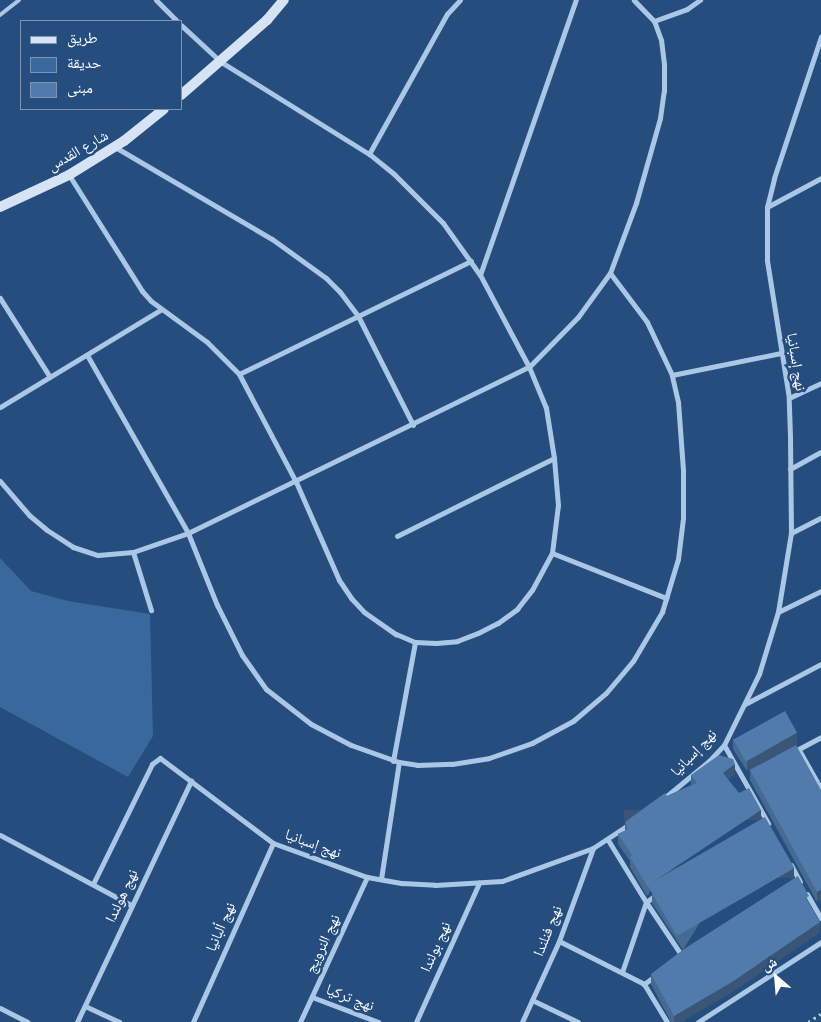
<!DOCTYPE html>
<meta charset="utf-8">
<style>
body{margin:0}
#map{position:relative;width:821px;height:1022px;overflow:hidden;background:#254e7f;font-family:Roboto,"Noto Naskh Arabic",sans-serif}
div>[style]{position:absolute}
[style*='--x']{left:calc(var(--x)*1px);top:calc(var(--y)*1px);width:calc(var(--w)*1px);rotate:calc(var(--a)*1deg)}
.green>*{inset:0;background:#39689d}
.path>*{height:2.5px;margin-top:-1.25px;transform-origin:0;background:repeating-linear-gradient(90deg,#abc7e6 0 2.5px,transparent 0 6.5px)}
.lane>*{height:4px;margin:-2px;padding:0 2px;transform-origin:2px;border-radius:2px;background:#abc7e6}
.street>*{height:5px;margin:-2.5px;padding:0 2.5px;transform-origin:2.5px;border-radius:2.5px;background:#abc7e6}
.secondary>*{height:10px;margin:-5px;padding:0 5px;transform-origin:5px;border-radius:5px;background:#d5e3f5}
.wall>*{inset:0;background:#466a92}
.shaded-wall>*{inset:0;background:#395677;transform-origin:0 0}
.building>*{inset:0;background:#517baa;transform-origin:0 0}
span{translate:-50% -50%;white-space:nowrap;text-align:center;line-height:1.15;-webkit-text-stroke:5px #254e7f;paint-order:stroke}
.street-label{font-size:15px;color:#fff}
.legend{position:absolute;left:20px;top:20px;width:162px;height:90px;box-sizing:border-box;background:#254e7f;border:1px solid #7c95b2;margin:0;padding:6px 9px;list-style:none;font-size:15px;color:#fff}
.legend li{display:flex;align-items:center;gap:10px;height:25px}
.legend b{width:25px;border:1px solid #7c95b2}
.north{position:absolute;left:751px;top:952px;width:50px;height:50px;-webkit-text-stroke:4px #254e7f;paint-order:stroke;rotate:333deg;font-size:14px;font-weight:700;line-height:20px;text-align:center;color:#fff}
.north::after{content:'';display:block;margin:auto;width:18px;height:22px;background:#fff;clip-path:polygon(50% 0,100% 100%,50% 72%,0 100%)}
</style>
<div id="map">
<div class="green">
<div style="clip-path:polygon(0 558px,31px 591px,68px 601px,150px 614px,153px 736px,128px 777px,0 707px)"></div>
</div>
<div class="path">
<div style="--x:808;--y:1022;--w:15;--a:-32"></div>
</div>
<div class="lane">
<div style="--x:0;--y:15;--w:24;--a:-38"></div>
</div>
<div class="street">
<div style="--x:156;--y:0;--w:30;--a:45"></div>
<div style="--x:654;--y:21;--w:35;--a:-20"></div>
<div style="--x:687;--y:9;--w:16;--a:-35"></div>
<div style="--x:115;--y:147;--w:182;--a:30.4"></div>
<div style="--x:272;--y:239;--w:67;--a:35.8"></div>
<div style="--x:326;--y:278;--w:20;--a:45"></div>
<div style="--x:340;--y:292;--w:30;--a:53"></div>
<div style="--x:358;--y:316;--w:122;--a:63.2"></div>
<div style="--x:369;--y:154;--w:160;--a:-60.9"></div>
<div style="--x:447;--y:14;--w:19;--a:-47"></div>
<div style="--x:69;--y:175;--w:137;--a:57.8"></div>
<div style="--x:142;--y:291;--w:13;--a:48"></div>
<div style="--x:151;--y:301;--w:69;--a:36.2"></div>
<div style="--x:207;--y:342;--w:45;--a:45"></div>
<div style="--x:239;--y:374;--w:122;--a:62.2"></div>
<div style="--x:296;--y:482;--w:107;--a:66.3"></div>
<div style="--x:339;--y:580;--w:22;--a:56"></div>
<div style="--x:351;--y:598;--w:19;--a:47"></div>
<div style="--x:364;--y:612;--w:39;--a:35"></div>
<div style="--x:396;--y:634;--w:21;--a:23"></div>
<div style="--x:415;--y:642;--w:21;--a:3"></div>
<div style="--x:436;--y:643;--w:21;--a:-5"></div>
<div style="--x:457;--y:641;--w:22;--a:-21"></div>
<div style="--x:478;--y:633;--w:22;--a:-27"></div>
<div style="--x:498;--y:623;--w:24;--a:-36"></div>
<div style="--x:517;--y:609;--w:24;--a:-52"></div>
<div style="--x:532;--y:590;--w:42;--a:-61.6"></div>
<div style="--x:552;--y:553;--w:48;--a:-82.9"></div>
<div style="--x:558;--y:505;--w:47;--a:-94.9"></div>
<div style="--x:554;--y:458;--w:51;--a:-99.1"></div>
<div style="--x:546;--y:408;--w:44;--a:-112.5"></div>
<div style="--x:529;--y:367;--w:104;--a:-118"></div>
<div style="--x:480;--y:275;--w:64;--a:-125.4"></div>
<div style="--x:443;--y:223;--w:69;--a:-135"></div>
<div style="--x:394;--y:174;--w:32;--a:-141"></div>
<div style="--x:369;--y:154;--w:174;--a:-148.1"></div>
<div style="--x:221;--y:62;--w:54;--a:-137.2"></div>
<div style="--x:767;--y:207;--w:61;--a:-28.2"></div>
<div style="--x:480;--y:275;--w:291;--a:-70.8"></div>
<div style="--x:0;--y:298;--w:93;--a:57.7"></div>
<div style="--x:87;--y:355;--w:205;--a:60.4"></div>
<div style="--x:188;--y:533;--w:78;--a:68.1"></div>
<div style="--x:217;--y:605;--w:56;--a:63.4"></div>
<div style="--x:242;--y:655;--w:42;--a:54.8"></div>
<div style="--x:266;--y:689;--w:57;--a:37.9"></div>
<div style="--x:311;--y:724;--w:45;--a:27.7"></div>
<div style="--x:351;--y:745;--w:51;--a:19.5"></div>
<div style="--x:399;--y:762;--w:18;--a:9"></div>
<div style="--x:417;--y:765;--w:35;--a:-2"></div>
<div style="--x:452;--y:764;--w:37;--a:-9"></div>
<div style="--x:489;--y:758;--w:46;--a:-19.2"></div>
<div style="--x:532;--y:743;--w:47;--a:-28.2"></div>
<div style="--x:573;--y:721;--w:43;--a:-40.3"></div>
<div style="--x:606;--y:693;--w:42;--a:-49.8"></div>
<div style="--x:633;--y:661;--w:57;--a:-59.4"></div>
<div style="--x:662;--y:612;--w:55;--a:-73.2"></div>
<div style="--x:678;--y:559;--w:41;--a:-83"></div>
<div style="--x:683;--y:518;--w:48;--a:-90"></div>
<div style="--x:683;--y:470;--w:68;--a:-94.2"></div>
<div style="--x:678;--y:402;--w:28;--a:-103"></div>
<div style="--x:672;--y:375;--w:59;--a:-115.3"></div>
<div style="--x:647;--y:322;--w:61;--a:-127.1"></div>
<div style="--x:239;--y:374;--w:258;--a:-26"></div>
<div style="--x:672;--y:375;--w:111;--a:-11.4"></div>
<div style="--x:789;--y:398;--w:35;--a:-25"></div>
<div style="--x:0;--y:407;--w:187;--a:-31.2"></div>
<div style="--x:790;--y:469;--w:35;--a:-29"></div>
<div style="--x:0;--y:481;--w:45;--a:49.5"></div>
<div style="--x:29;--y:515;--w:23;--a:40"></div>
<div style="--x:47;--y:530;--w:31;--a:33"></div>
<div style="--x:73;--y:547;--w:26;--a:18"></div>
<div style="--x:98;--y:555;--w:35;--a:-5"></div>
<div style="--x:133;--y:552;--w:58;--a:-19.1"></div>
<div style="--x:188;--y:533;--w:379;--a:-26"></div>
<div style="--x:529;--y:367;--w:70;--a:-45.6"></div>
<div style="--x:578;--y:317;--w:54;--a:-54"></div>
<div style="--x:610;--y:273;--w:75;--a:-69.6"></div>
<div style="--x:636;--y:203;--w:88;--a:-74.2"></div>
<div style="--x:660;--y:118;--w:27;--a:-82"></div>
<div style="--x:664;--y:91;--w:27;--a:-90"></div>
<div style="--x:664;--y:64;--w:24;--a:-97"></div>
<div style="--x:661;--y:40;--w:20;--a:-110"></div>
<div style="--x:654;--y:21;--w:29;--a:-134"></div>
<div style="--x:791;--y:533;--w:34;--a:-27"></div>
<div style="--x:397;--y:536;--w:175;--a:-26.4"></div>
<div style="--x:133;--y:552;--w:61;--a:72.8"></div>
<div style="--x:552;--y:553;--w:123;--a:21.5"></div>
<div style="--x:778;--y:612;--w:48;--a:-26"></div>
<div style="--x:745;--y:704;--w:86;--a:-27.8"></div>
<div style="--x:724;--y:745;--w:90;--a:60.6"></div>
<div style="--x:799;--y:750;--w:45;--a:60.6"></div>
<div style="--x:793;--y:752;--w:32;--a:-28"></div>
<div style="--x:393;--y:761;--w:121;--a:-79.5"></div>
<div style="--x:663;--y:799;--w:60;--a:-39.6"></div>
<div style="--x:709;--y:761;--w:22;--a:-47"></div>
<div style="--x:724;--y:745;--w:79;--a:-63.8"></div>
<div style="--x:759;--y:674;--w:65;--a:-73"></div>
<div style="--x:778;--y:612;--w:80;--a:-80.7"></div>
<div style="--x:791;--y:533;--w:97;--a:-90.6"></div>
<div style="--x:790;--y:436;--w:38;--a:-92"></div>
<div style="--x:789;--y:398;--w:140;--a:-99.1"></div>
<div style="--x:767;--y:260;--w:53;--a:-90"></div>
<div style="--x:767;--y:207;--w:30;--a:-76"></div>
<div style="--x:774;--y:178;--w:149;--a:-71.6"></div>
<div style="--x:0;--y:835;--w:149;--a:28.1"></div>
<div style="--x:608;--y:840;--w:73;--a:58.5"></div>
<div style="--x:646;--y:902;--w:74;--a:108.9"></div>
<div style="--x:791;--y:865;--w:19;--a:62"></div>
<div style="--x:381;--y:879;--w:118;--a:-81.3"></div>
<div style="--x:93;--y:884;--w:134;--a:-63.8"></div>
<div style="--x:152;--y:764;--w:10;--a:-37"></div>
<div style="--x:160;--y:758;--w:141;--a:37"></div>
<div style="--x:273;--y:843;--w:100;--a:19.9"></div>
<div style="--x:367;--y:877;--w:36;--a:10"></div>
<div style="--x:402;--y:883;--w:33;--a:3"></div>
<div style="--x:435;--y:885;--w:67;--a:-3.4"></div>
<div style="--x:502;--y:881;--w:97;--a:-19.9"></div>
<div style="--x:593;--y:848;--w:45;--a:-33.3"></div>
<div style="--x:807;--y:894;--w:28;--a:60"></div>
<div style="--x:656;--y:895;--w:12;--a:145"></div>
<div style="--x:646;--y:902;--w:65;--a:56.3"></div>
<div style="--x:559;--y:941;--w:95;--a:26.8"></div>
<div style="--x:655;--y:976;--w:14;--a:144"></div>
<div style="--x:644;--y:984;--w:44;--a:58.8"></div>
<div style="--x:312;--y:997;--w:71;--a:20.7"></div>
<div style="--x:532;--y:1000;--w:51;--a:25.6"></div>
<div style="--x:85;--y:1006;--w:38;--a:25"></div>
<div style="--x:0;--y:1008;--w:31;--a:27"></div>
<div style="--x:77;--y:1022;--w:267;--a:-64.7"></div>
<div style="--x:193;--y:1022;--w:196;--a:-65.9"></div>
<div style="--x:300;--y:1022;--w:160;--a:-65.2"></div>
<div style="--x:416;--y:1022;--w:153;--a:-65.6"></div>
<div style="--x:522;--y:1022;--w:89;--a:-65.4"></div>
<div style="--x:559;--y:941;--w:99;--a:-69.9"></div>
<div style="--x:698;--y:1022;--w:147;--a:-33"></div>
</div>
<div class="secondary">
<div style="--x:181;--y:95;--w:114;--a:-41.1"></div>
<div style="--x:267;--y:20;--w:26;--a:-50"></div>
<div style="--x:0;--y:207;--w:76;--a:-24.9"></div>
<div style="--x:69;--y:175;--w:65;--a:-31.7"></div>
<div style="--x:124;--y:141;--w:51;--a:-38.7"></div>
</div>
<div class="wall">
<div style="clip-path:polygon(733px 739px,797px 744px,758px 765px,821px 790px,817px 902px,750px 780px,750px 770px,747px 771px,733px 749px)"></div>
<div style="clip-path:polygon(735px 774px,728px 779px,647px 896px,630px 867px,630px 861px,618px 844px,618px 834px,625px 831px,625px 822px,667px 796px,691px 785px,691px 775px)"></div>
<div style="clip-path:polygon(765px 817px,683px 950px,652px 903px,652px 893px)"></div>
<div style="clip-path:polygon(809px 903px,820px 932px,732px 992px,681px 1022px,671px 1022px,651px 984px,651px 974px)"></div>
</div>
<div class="shaded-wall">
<div style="clip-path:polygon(797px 733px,797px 744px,747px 771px,747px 761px)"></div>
<div style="clip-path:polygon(735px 764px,735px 774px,723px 783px,723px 773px)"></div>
<div style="left:761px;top:810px;width:10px;height:137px;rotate:90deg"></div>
<div style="left:794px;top:868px;width:10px;height:132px;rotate:90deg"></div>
<div style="clip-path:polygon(821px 890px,821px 900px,817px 902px,817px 892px)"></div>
<div style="clip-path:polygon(820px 922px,820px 932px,732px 992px,681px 1022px,674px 1022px,674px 1016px)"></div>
</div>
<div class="building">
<div style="left:785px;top:711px;width:25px;height:59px;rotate:61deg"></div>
<div style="clip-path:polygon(796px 745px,821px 790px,821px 890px,817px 892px,750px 770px)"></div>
<div style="clip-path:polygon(719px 755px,733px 759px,735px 764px,723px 773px,739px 793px,749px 788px,761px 810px,647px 886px,630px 857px,632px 855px,618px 834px,628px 829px,625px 822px,665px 793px,667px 796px,697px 783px,691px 775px)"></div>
<div style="left:765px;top:817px;width:59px;height:136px;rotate:60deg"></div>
<div style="clip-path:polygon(798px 876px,809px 896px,806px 898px,820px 922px,732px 982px,674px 1016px,651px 974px,684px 949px)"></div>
</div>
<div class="street-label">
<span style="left:78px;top:151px;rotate:-30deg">شارع القدس</span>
<span style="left:796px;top:362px;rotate:81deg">نهج إسبانيا</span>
<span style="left:694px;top:753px;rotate:-46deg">نهج إسبانيا</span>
<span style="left:313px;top:844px;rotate:20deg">نهج إسبانيا</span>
<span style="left:122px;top:896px;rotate:-65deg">نهج هولندا</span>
<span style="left:221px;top:927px;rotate:-66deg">نهج ألبانيا</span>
<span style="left:548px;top:931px;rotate:-68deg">نهج فنلندا</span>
<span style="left:323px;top:944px;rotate:-65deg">نهج النرويج</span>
<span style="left:436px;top:947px;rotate:-66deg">نهج بولندا</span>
<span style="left:350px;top:998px;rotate:21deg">نهج تركيا</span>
</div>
<ul class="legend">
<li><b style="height:6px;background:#d5e3f5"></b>طريق</li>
<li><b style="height:14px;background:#39689d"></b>حديقة</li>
<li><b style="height:14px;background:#517baa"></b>مبنى</li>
</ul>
<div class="north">ش</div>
</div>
